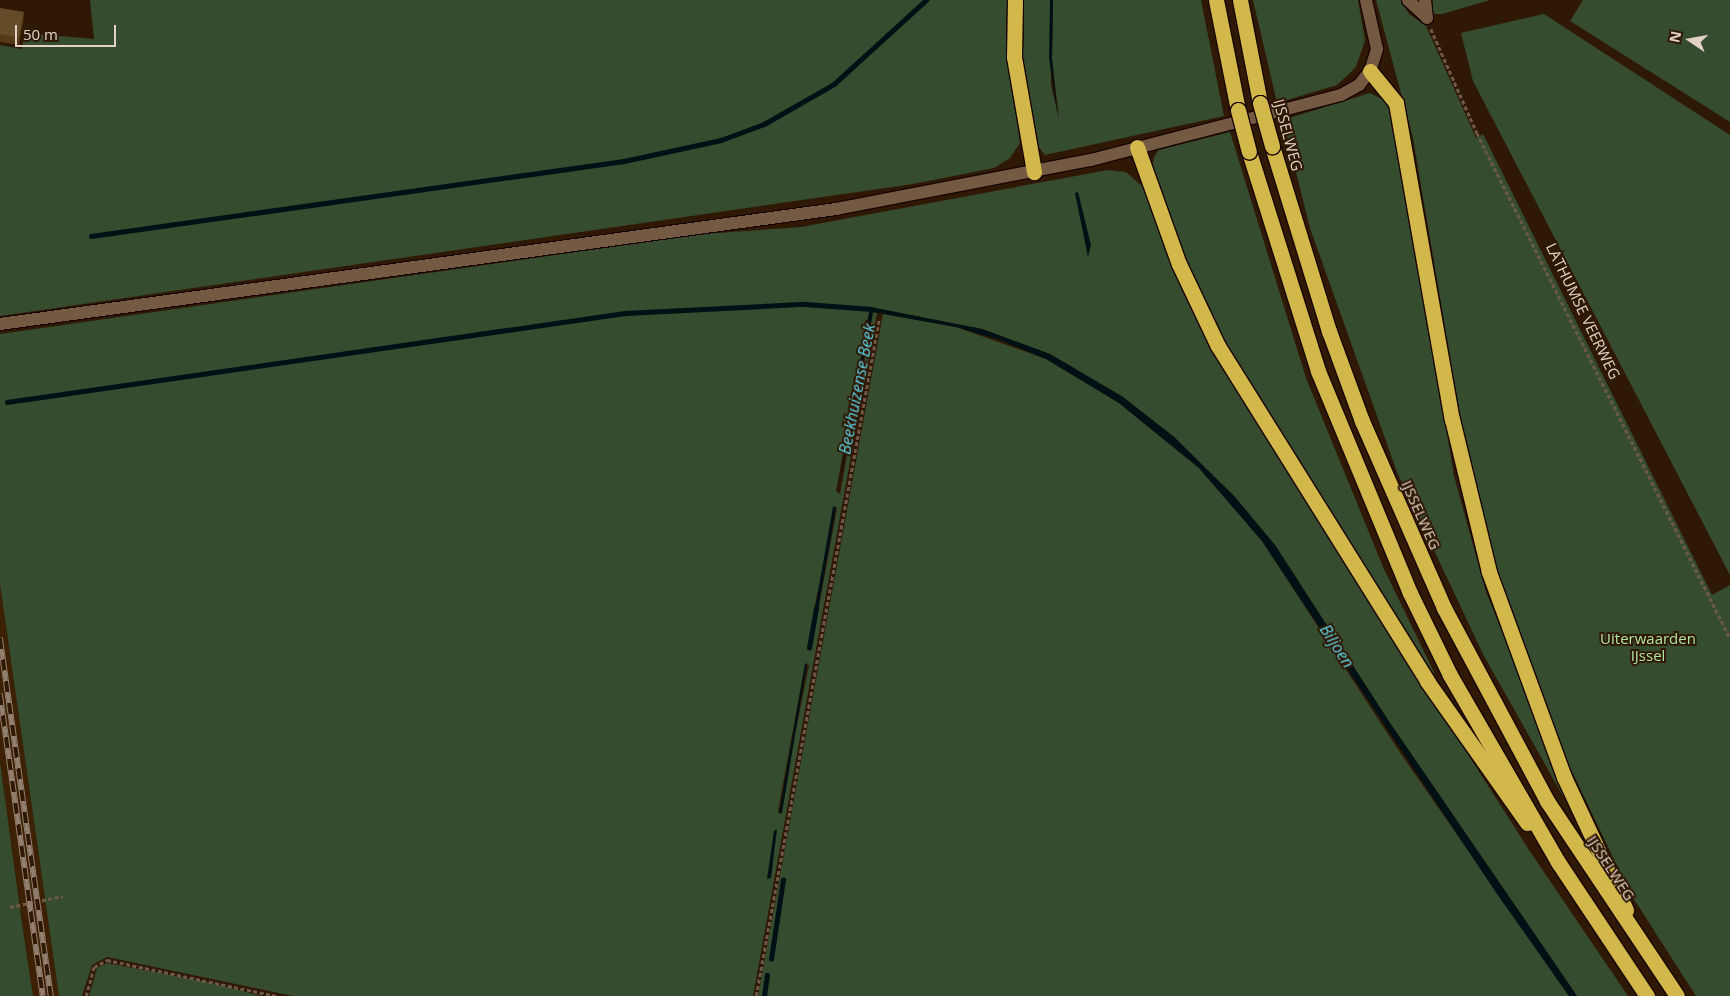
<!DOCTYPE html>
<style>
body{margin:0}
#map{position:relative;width:1730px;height:996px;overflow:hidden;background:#301904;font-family:"Open Sans",sans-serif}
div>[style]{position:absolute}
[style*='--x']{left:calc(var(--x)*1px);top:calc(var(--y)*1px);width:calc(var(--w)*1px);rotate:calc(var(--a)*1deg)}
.built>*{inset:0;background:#3d2105}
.green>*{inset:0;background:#354c2f}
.water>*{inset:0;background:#001014;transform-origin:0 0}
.stream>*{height:4.5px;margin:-2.25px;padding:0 2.25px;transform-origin:2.25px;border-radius:2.25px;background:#001014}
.path>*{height:2.5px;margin-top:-1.25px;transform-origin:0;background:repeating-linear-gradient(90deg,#6e5947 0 4px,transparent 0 6.5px)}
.roads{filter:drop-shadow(1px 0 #170400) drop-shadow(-1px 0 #170400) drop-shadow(0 1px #170400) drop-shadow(0 -1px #170400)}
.street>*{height:12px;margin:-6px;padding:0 6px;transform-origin:6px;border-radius:6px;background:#745943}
.secondary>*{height:12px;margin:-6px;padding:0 6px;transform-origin:6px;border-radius:6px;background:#745943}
.highway>*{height:15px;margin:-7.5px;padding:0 7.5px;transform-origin:7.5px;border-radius:7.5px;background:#d2b74b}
.rail>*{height:5.5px;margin-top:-2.75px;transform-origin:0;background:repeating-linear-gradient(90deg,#301904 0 11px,#927f6f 0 22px);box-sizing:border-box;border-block:1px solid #927f6f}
.bridges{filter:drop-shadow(1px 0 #170400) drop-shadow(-1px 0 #170400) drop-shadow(0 1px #170400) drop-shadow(0 -1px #170400)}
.highway-bridge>*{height:15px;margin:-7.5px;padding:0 7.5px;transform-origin:7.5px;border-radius:7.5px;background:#d2b74b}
.wall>*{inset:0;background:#553b15}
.shaded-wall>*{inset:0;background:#402706}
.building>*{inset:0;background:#644c28}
span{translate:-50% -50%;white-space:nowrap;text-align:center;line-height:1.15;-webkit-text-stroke:4px #301904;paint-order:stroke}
.street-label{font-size:15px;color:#e2d2c6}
.park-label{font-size:15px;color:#ade6a0}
.water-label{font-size:16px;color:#5bd4ea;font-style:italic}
.north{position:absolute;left:1665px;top:15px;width:50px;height:50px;-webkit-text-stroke:4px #301904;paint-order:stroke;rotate:282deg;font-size:14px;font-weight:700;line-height:20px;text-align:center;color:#e2d2c6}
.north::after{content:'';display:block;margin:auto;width:18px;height:22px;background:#e2d2c6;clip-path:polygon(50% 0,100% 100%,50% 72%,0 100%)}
.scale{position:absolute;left:15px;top:25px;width:101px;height:22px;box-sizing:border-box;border:2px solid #e2d2c6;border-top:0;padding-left:6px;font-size:15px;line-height:18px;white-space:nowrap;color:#e2d2c6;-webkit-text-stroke:4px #301904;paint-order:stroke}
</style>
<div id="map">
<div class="built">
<div style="clip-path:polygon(0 584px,59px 996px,33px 996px,0 762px)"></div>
</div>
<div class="green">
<div style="clip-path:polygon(90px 0,1007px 0,1007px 52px,1020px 143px,1010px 158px,994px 168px,913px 184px,0 316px,0 45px,22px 49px,24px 33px,94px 39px)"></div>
<div style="clip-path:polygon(1020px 0,1050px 0,1051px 86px,1059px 118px,1052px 59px,1053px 0,1201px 0,1224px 116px,1045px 155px,1036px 144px,1020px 51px)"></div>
<div style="clip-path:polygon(1253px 0,1358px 0,1365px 40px,1356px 67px,1337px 85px,1277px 103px)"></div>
<div style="clip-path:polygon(1376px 0,1401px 0,1409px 14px,1426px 26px,1476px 138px,1483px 134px,1712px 595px,1730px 585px,1730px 996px,1696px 996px,1630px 893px,1568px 763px,1506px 605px,1464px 439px,1413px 138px)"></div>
<div style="clip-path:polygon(1428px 0,1490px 0,1442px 14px,1432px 14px)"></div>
<div style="clip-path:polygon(1583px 0,1730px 0,1730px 122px,1570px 21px)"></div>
<div style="clip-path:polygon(1544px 14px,1730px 135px,1730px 575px,1473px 81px,1461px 33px)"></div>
<div style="clip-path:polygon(1370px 93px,1386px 101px,1395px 119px,1454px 476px,1486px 592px,1585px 835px,1484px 656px,1397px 472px,1310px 228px,1283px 120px)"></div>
<div style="clip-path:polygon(1230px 132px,1306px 378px,1383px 567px,1434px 672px,1433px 678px,1224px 345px,1186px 265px,1152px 167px,1154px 157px,1159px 150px)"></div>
<div style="clip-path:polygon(evenodd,1108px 170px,1126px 172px,1144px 188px,1186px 299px,1244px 403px,1529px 850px,1628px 996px,1577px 996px,1388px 720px,1275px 545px,1234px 496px,1174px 437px,1123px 397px,1050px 354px,982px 329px,870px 307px,836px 491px,840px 494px,873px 312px,877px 313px,753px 996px,293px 996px,107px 957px,92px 965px,82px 996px,59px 996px,0 584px,0 334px,703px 234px,801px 227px,1108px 170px,836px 507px,837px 508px,818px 612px,814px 609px,836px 507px,1108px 170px,805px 664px,809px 665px,779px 814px,778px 811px,805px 664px)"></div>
<div style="clip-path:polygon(883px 314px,956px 327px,1046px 359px,1119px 403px,1199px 468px,1262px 541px,1401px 754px,1569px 996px,758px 996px)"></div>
<div style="clip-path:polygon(0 762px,21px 916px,33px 996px,0 996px)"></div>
<div style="clip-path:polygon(107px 963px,212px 983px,262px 996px,89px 996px,97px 968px)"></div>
</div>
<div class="water">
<div style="clip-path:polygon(1050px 0,1053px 0,1052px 59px,1058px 118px,1049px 58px)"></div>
<div style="clip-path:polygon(1078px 192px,1091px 245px,1088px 257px,1075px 193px)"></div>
<div style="clip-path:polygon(870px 307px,982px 329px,1050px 354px,1123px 397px,1174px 437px,1234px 496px,1275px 545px,1388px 720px,1577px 996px,1569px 996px,1497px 894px,1262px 541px,1199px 468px,1119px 403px,1046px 359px,1000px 340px,956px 327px,873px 312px,837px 495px)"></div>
<div style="left:836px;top:507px;width:107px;height:3px;rotate:100deg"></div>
<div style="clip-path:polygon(807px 663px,782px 813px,779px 814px,805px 664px)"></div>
<div style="clip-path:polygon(777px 829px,771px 878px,767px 879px,774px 831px)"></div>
</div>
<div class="stream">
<div style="--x:91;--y:236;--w:538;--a:-8.01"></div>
<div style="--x:624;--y:161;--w:99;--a:-12.2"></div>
<div style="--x:721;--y:140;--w:46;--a:-20.4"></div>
<div style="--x:764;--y:124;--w:81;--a:-29.7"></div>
<div style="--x:834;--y:84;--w:125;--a:-42.4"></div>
<div style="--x:7;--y:402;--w:624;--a:-8.19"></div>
<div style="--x:625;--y:313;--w:180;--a:-2.9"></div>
<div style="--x:805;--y:304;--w:67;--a:4.3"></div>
<div style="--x:809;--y:648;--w:40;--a:-80"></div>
<div style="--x:771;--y:959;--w:80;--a:-81.4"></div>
<div style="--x:764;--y:996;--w:21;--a:-82"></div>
</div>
<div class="path">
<div style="--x:1431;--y:29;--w:114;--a:66.1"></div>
<div style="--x:1477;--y:133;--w:565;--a:63.39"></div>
<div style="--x:10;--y:907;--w:54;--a:-11.7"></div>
<div style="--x:86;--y:996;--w:30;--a:-75"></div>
<div style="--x:94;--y:967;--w:15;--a:-28"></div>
<div style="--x:107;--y:960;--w:173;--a:12"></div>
<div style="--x:756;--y:996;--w:688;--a:-79.7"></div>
</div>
<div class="roads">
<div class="street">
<div style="--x:1408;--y:0;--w:26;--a:43"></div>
<div style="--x:1425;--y:0;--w:18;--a:84"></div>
</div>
<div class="secondary">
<div style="--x:0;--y:324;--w:844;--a:-7.83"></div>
<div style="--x:836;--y:209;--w:260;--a:-10.9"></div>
<div style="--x:1091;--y:160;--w:258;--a:-14.6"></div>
<div style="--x:1341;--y:95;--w:21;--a:-29"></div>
<div style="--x:1359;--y:85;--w:18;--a:-52"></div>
<div style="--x:1370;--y:71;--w:23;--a:-72"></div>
<div style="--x:1377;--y:49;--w:50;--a:-102.7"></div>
</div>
<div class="highway">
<div style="--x:1015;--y:0;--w:57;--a:91"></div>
<div style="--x:1014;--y:57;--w:117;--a:80.1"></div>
<div style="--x:1216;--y:0;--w:112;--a:78.7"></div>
<div style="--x:1240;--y:0;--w:105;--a:79"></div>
<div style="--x:1370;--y:71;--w:41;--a:50.9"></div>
<div style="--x:1396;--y:103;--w:321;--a:80"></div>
<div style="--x:1452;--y:419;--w:157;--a:76.4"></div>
<div style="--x:1489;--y:572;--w:218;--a:69.9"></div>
<div style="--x:1564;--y:777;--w:147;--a:65"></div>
<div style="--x:1272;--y:146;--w:194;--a:72.9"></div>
<div style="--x:1329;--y:331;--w:96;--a:69.9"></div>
<div style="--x:1362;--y:421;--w:204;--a:66.3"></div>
<div style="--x:1444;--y:608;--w:219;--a:61.9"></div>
<div style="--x:1547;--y:801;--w:234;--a:56.3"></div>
<div style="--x:1137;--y:147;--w:124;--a:70.3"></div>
<div style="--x:1179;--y:264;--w:91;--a:64.6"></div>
<div style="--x:1218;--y:346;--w:395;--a:58"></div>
<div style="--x:1427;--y:681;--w:174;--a:54.8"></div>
<div style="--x:1249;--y:152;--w:230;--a:72.5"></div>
<div style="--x:1318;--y:371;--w:240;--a:67.5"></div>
<div style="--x:1410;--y:593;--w:91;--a:64"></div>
<div style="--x:1450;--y:675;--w:216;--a:60"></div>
<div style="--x:1558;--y:862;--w:161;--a:56.4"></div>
</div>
</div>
<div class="rail">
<div style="--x:0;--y:638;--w:362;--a:81.9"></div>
<div style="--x:0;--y:694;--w:305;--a:81.9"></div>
</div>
<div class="bridges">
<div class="highway-bridge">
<div style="--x:1260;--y:103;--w:45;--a:74.4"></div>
<div style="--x:1238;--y:110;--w:43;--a:75.3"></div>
</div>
</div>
<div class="wall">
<div style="clip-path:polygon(0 8px,24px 20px,19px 45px,0 42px)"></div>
</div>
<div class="shaded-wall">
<div style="clip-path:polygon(24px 12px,24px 20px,19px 45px,19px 38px)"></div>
</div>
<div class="building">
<div style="clip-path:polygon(0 8px,24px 12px,19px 38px,0 34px)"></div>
</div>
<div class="street-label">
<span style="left:1288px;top:135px;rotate:75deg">IJSSELWEG</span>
<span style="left:1583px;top:311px;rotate:64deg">LATHUMSE VEERWEG</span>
<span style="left:1421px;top:515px;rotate:66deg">IJSSELWEG</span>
<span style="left:1611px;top:868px;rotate:57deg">IJSSELWEG</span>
</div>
<div class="park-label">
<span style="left:1648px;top:647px">Uiterwaarden<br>IJssel</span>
</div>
<div class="water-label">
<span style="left:857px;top:389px;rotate:-79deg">Beekhuizense Beek</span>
<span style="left:1337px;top:646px;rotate:57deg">Biljoen</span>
</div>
<div class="north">N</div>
<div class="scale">50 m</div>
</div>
